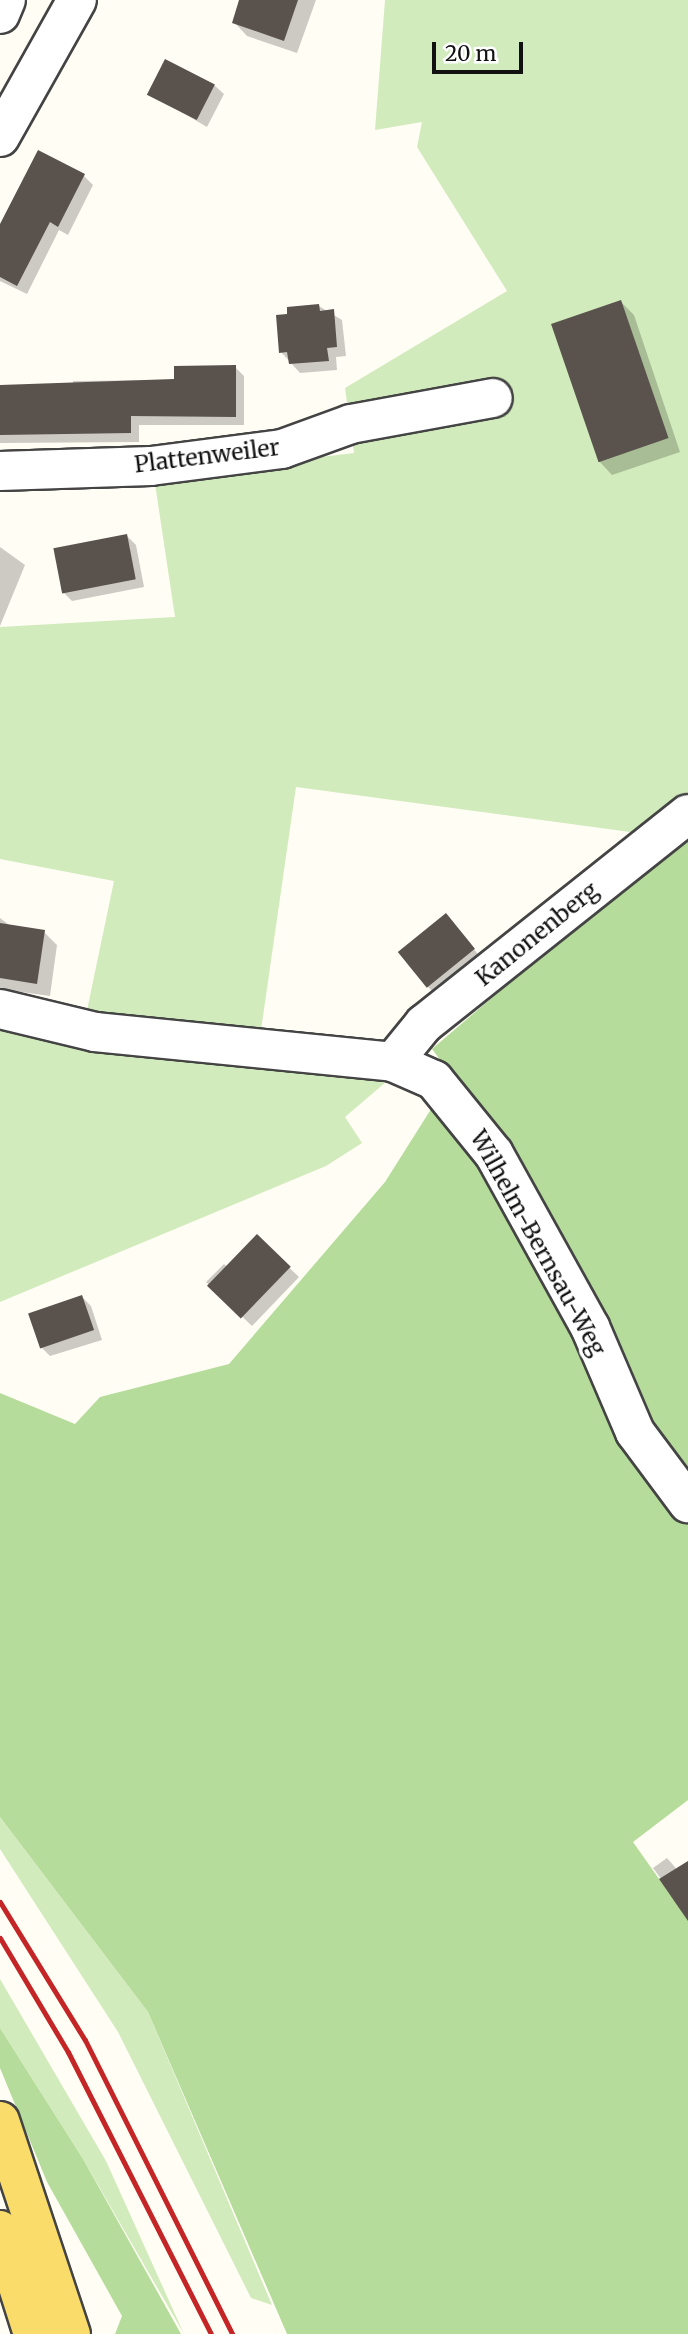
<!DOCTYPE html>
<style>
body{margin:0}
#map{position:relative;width:688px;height:2334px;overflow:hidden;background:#fffdf4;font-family:Merriweather,serif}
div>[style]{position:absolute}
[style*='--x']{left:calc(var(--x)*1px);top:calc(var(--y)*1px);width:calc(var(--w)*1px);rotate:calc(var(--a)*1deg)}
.green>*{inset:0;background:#d2ebbc}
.forest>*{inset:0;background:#b6dc9b}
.shadow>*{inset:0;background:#0003}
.building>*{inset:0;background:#5a524d;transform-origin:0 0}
.roads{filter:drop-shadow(2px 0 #444) drop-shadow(-2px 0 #444) drop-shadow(0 2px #444) drop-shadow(0 -2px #444)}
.minor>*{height:38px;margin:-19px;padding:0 19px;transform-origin:19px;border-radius:19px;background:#fff}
.major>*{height:38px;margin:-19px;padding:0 19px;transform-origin:19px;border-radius:19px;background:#fadc6a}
.rail>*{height:5px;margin:-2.5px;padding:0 2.5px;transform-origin:2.5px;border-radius:2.5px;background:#c42526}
span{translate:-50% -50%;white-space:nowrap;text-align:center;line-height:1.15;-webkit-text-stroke:7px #fff;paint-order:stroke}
.street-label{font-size:23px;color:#111}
.scale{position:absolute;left:432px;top:42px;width:91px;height:32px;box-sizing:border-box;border:4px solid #111;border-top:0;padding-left:9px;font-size:21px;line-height:24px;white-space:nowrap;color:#111;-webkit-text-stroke:5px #fff;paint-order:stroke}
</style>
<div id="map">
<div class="green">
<div style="clip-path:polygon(385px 0,688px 0,688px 800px,645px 834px,296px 787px,260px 1037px,86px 1015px,114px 881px,0 859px,0 627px,175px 617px,154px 477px,354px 453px,345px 388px,507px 291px,417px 147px,422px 122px,375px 130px)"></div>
<div style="clip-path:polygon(0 1029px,95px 1047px,393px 1076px,345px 1117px,362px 1143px,326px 1166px,0 1302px)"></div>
<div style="clip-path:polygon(0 1817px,148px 2012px,272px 2305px,251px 2298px,118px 2032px,0 1849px)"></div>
<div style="clip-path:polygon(0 1979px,106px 2161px,184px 2334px,83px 2159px,0 2028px)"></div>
</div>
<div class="forest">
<div style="clip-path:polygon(688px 830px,688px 1800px,633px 1842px,688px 1920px,688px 2334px,287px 2334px,148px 2012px,0 1817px,0 1393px,75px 1424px,100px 1397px,229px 1364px,385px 1182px,452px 1076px,432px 1049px)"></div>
<div style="clip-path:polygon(0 2028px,83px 2159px,181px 2334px,115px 2334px,122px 2316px,47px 2182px,0 2068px)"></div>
</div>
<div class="shadow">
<div style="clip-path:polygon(241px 0,316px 0,297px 53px,247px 36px,234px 22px)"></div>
<div style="clip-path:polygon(214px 85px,224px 94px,207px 127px,150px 94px)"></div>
<div style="clip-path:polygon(84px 176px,93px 185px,68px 235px,59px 230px,27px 294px,0 281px,0 226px)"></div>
<div style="clip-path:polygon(621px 302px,634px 315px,680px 452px,612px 475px,599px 461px)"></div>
<div style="clip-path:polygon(319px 306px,342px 320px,346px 356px,336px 357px,337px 370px,300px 373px,281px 352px,289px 315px)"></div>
<div style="clip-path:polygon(235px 367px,244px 376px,244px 425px,139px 425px,139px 442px,0 443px,0 393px,73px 386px,73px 381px,176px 380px)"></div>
<div style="clip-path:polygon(127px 536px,136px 545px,144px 587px,72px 601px,63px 592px)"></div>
<div style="clip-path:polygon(0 547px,25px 565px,0 626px)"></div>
<div style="clip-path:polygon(446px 915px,482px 959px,436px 995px,427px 986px)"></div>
<div style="clip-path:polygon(0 918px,12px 927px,44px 932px,57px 945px,50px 996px,0 989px)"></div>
<div style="clip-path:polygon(257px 1237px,299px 1277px,252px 1326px,206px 1282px,224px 1264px,228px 1268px)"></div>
<div style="clip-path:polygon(82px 1297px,91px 1306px,102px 1340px,50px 1356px,41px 1347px)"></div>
<div style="clip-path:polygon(667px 1858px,688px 1882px,688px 1915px,653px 1868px)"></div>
</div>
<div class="building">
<div style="clip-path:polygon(239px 0,298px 0,284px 41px,232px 23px)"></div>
<div style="left:165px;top:59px;width:56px;height:40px;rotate:27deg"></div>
<div style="clip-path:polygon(38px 150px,85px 174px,58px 227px,50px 222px,17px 286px,0 277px,0 224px)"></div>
<div style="left:621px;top:300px;width:146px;height:74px;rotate:71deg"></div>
<div style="clip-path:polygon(319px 304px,320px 311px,334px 309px,337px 347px,327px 348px,329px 361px,289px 364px,287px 352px,279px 353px,276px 315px,287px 314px,287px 307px)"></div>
<div style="clip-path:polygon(236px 365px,236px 417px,131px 416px,131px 433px,0 435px,0 385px,174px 379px,174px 366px)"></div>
<div style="left:127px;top:534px;width:46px;height:75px;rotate:79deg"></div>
<div style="left:446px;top:913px;width:46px;height:62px;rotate:51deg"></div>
<div style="clip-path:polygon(0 923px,45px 930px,37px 984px,0 978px)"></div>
<div style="left:257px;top:1234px;width:47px;height:72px;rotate:44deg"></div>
<div style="left:82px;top:1295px;width:37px;height:57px;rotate:71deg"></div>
<div style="clip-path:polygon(688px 1861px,688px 1921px,659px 1879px)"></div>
</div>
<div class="roads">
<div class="minor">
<div style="--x:0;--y:14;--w:15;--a:-67"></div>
<div style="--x:0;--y:137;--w:157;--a:-60.7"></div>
<div style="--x:0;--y:471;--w:151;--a:-1.9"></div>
<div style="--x:151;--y:466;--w:132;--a:-7.4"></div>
<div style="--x:282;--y:449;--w:73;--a:-19.9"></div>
<div style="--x:351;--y:424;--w:144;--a:-10.4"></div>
<div style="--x:0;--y:1009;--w:98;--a:13.6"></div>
<div style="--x:95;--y:1032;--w:300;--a:5.7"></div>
<div style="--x:393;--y:1062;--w:45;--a:23.7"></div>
<div style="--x:434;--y:1080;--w:95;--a:51"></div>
<div style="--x:494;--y:1154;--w:198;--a:61"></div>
<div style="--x:590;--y:1327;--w:114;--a:66.8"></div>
<div style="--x:635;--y:1432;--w:89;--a:53.3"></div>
<div style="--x:393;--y:1062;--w:49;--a:-50.8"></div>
<div style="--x:424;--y:1024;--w:337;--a:-38.5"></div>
</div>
<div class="major">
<div style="--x:0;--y:2121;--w:225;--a:71.6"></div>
<div style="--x:0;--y:2230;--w:109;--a:72.4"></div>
</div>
</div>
<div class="rail">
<div style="--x:0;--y:1902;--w:162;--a:58.4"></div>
<div style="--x:85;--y:2040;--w:329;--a:63.4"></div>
<div style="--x:0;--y:1938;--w:133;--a:59.2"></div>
<div style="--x:68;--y:2052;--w:316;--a:63.1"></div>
</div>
<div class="street-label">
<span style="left:207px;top:456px;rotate:-7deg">Plattenweiler</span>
<span style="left:537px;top:934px;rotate:-39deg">Kanonenberg</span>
<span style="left:538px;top:1243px;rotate:61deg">Wilhelm-Bernsau-Weg</span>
</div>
<div class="scale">20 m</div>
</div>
